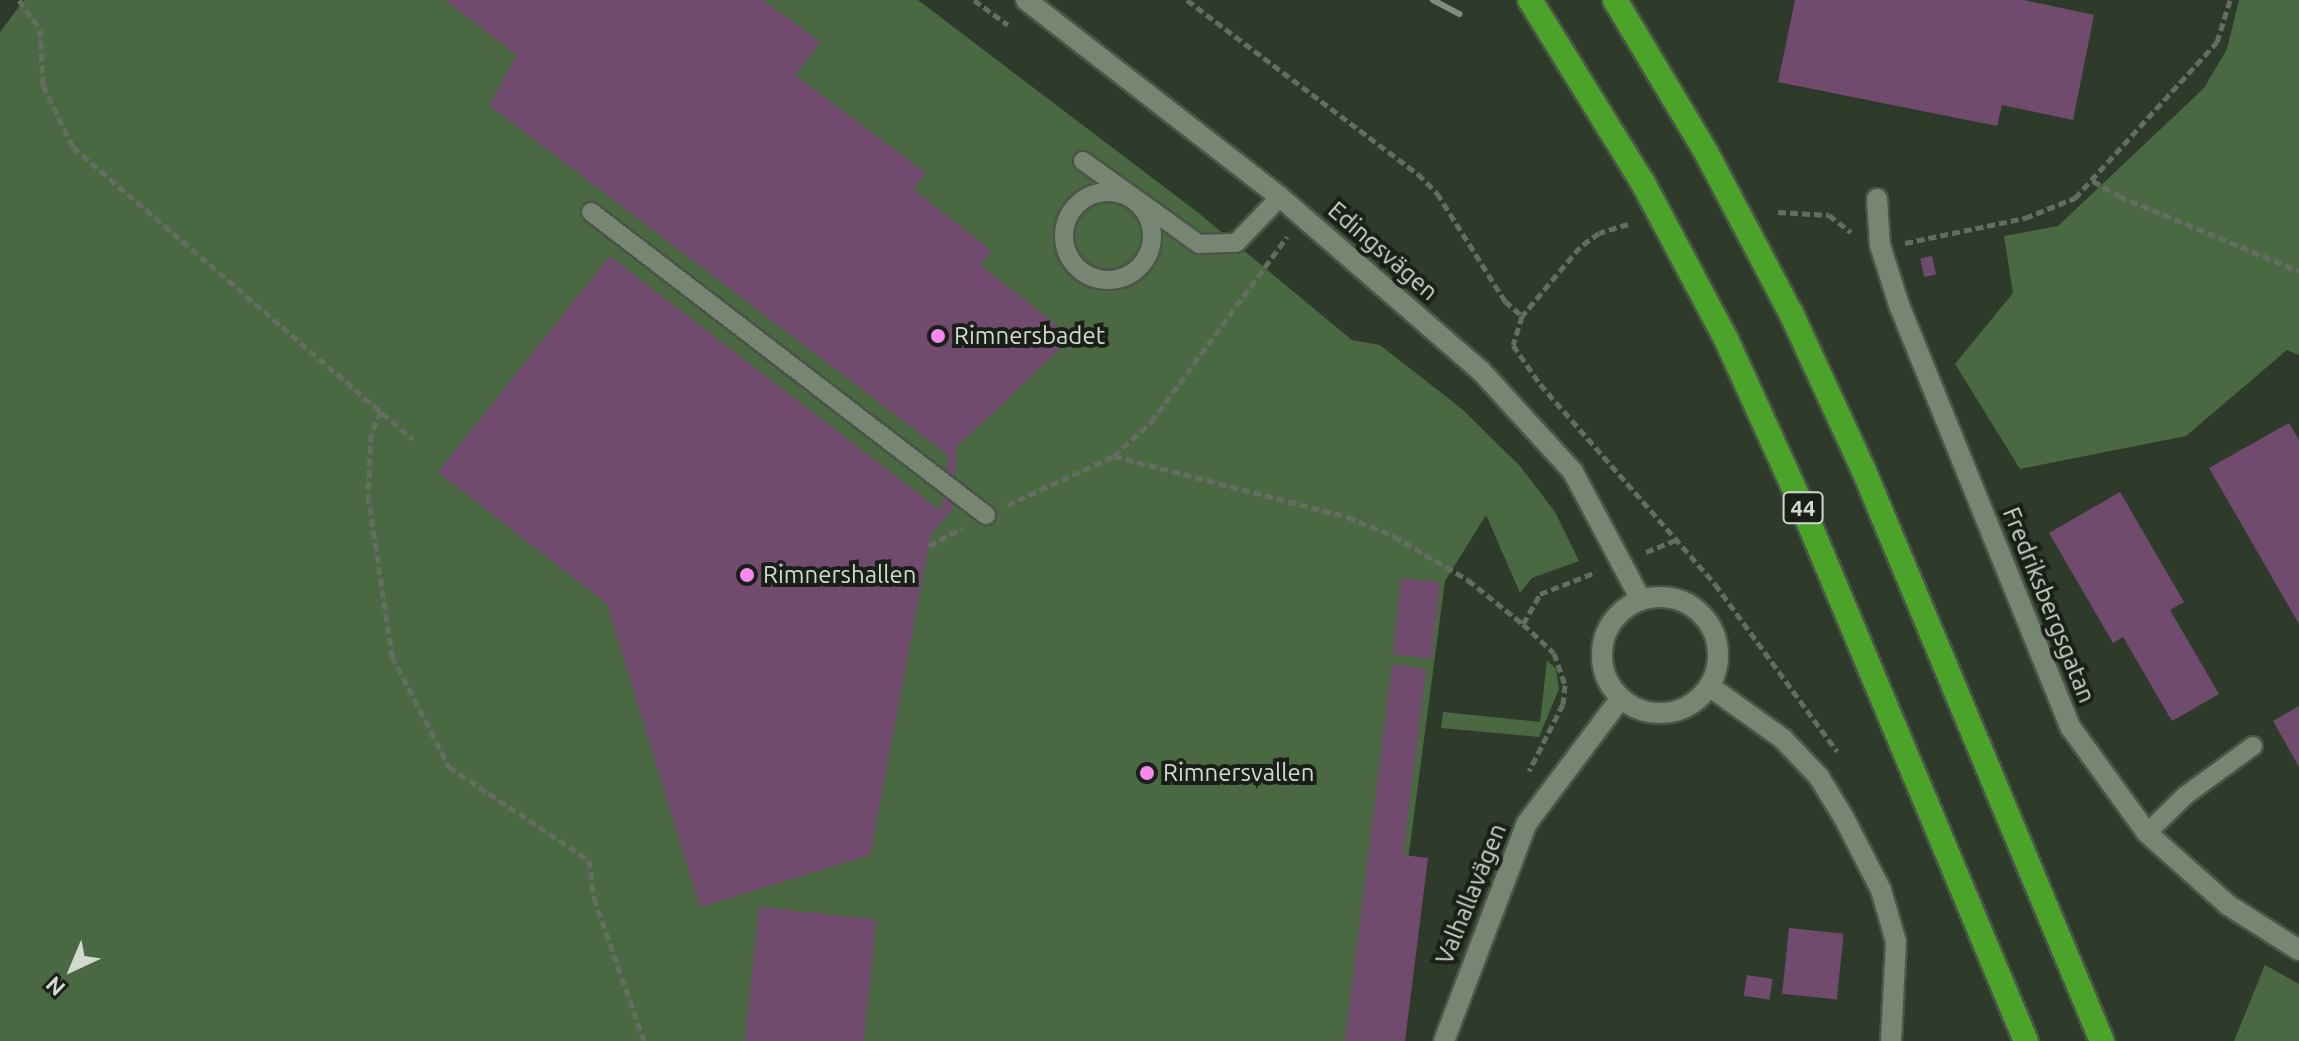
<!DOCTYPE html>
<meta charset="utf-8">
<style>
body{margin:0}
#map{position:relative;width:2299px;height:1041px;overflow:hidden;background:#2e3a2a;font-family:Ubuntu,sans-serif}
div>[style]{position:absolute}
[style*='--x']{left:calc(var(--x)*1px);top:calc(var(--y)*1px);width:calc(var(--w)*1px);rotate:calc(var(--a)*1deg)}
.green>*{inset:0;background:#4a6841}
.building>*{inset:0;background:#714b6d;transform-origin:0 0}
.path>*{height:5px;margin-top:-2.5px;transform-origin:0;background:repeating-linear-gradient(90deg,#646e60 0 8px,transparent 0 12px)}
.roads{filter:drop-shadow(2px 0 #4b5547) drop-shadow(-2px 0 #4b5547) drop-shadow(0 2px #4b5547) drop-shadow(0 -2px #4b5547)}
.service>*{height:18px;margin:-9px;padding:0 9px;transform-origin:9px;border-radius:9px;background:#778573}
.service>.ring{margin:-9px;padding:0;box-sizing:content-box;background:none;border:18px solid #778573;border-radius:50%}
.minor>*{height:20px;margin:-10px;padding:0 10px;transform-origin:10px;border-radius:10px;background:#778573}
.tertiary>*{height:20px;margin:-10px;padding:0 10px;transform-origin:10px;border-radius:10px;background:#778573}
.tertiary>.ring{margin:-10px;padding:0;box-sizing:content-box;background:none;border:20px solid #778573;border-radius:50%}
.motorway>*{height:24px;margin:-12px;padding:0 12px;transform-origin:12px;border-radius:12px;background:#4ba329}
.rail>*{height:6px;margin:-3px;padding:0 3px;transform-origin:3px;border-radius:3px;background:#828b7e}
.dots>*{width:22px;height:22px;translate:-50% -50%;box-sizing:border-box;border:4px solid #1a1f18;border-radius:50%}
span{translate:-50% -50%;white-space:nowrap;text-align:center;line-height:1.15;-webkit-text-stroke:8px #1a1f18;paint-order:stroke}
.shield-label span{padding:2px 6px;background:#1a1f18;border:2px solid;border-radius:6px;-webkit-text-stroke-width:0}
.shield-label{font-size:22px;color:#d2d9cf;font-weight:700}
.street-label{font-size:24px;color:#d2d9cf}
.poi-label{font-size:24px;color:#d2d9cf}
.left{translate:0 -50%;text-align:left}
.north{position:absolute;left:32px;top:929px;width:80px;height:80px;-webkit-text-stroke:6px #1a1f18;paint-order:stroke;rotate:224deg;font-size:22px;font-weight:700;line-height:32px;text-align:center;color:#d2d9cf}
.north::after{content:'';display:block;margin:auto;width:28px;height:36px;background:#d2d9cf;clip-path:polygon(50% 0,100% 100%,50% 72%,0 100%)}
</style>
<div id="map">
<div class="green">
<div style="clip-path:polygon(24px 0,918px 0,1196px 211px,1352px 340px,1380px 345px,1462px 409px,1520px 466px,1555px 512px,1579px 561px,1532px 578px,1520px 593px,1486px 515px,1445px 581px,1384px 1041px,0 1041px,0 32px)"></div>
<div style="clip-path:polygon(2239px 0,2299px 0,2299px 355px,2287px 350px,2186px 436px,2020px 469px,1955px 364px,2013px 293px,2004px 236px,2058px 226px,2204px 88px,2227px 49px)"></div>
<div style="clip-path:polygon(1547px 660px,1556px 669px,1559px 689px,1539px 737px,1441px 728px,1443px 712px,1540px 722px)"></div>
<div style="clip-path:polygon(2265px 965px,2299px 984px,2299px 1041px,2234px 1041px)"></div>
</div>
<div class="building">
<div style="clip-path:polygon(445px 0,763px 0,820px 42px,795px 75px,926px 173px,913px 189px,992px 251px,980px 265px,1072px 337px,957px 447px,952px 510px,931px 534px,870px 855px,700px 907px,607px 604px,438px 472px,610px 256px,941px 511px,948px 455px,489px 105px,517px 55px)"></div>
<div style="clip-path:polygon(1795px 0,2024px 0,2094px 15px,2073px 120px,2002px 105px,1997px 126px,1778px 82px)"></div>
<div style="left:1932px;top:256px;width:19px;height:12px;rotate:78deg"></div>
<div style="clip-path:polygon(2289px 423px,2299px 440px,2299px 624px,2209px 468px)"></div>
<div style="clip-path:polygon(2120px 492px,2184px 602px,2170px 610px,2219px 694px,2172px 721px,2123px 637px,2113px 643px,2049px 533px)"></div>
<div style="left:1401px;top:578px;width:39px;height:77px;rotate:6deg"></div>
<div style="clip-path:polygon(1392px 664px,1426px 669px,1403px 855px,1428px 858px,1405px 1041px,1345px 1041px)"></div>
<div style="clip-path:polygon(2299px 706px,2299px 767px,2273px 721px)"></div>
<div style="left:759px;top:907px;width:118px;height:135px;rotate:6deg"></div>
<div style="left:1789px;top:928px;width:55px;height:66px;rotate:6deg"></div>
<div style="left:1747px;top:975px;width:26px;height:21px;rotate:9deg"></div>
</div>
<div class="path">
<div style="--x:19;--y:0;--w:36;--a:54"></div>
<div style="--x:40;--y:29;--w:56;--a:86.9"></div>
<div style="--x:43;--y:85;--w:69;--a:64.2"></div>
<div style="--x:73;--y:147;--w:448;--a:40.7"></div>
<div style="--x:974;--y:0;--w:42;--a:36.3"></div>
<div style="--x:1187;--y:0;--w:289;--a:37"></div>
<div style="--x:1418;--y:174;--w:27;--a:45"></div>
<div style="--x:1437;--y:193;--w:128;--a:57.8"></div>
<div style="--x:1505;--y:301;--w:23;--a:41"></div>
<div style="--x:2093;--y:181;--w:30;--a:30"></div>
<div style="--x:2119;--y:196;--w:195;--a:22.6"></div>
<div style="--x:1778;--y:212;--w:51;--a:3.4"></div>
<div style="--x:1829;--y:215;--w:28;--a:38"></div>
<div style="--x:1628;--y:224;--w:30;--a:163"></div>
<div style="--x:1599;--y:233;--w:24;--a:144"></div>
<div style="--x:1580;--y:247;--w:90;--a:130"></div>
<div style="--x:1522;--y:316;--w:30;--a:107"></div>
<div style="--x:1513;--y:345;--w:47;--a:55.3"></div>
<div style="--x:1540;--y:384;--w:266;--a:48.8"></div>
<div style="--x:1715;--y:584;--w:207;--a:53.9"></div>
<div style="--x:1905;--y:243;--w:123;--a:-11.8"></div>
<div style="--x:2025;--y:218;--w:54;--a:-21.8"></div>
<div style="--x:2075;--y:198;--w:211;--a:-47.7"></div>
<div style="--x:2217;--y:42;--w:44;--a:-72.8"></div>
<div style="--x:381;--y:411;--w:25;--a:113"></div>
<div style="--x:371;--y:434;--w:61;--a:92.8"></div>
<div style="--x:368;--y:495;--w:163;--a:81.5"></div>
<div style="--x:392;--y:656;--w:125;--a:62.8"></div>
<div style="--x:449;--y:767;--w:168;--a:33.6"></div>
<div style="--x:589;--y:860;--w:38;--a:83"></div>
<div style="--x:594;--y:898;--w:151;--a:70.7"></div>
<div style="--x:1114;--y:456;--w:242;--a:14.6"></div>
<div style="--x:1348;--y:517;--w:50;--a:22.4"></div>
<div style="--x:1394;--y:536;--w:86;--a:30.7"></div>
<div style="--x:1468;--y:580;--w:70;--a:38.7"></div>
<div style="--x:1523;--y:624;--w:34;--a:-60"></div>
<div style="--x:1540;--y:594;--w:60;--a:-21.4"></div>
<div style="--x:1007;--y:505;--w:118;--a:-24.6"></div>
<div style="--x:1114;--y:456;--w:50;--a:-42.6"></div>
<div style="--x:1151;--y:422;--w:230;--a:-53.7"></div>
<div style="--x:929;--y:546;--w:38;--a:-29"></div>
<div style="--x:1646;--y:552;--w:35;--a:-22"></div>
<div style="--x:1523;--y:624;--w:42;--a:43.1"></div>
<div style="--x:1554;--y:653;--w:34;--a:71"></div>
<div style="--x:1565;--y:685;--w:19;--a:96"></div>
<div style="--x:1563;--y:704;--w:75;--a:116.9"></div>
</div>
<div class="roads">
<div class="service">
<div style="--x:1083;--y:161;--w:143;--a:35.6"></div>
<div style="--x:1199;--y:244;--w:37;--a:-2"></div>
<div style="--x:1236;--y:243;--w:64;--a:-46.3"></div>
<div class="ring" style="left:1064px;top:192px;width:70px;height:70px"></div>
<div style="--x:591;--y:212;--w:498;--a:37.5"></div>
<div style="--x:2147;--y:833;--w:54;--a:-44.3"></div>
<div style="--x:2186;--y:795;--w:83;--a:-36.2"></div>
</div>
<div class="minor">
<div style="--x:1026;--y:0;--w:321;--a:37.8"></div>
<div style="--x:1280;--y:197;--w:264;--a:40.9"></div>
<div style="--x:1480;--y:370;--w:138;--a:47.6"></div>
<div style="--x:1573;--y:472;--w:145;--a:62"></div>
<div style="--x:1877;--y:199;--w:46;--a:86.3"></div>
<div style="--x:1880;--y:245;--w:63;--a:72.4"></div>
<div style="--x:1899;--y:305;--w:457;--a:67.9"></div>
<div style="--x:2071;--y:728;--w:130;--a:54.1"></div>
<div style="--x:2147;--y:833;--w:108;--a:41.6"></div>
<div style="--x:2228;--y:905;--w:84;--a:32.4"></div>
<div style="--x:1444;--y:1041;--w:233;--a:-69.2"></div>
<div style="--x:1527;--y:823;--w:156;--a:-53.1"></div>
</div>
<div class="tertiary">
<div class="ring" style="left:1602px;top:597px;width:96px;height:96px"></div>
<div style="--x:1709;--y:686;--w:91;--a:35.6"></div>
<div style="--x:1783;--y:739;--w:52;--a:46.5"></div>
<div style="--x:1819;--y:777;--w:48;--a:58.6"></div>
<div style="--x:1844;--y:818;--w:81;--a:62.8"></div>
<div style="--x:1881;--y:890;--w:54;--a:73.9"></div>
<div style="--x:1896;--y:942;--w:99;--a:92.9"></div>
</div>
<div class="motorway">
<div style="--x:1530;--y:0;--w:213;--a:58.3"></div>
<div style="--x:1642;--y:181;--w:179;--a:62"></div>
<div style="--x:1726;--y:339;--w:176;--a:65.5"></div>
<div style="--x:1799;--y:499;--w:588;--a:67.28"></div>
<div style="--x:1615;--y:0;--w:179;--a:59.1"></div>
<div style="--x:1707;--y:154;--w:180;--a:62.2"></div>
<div style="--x:1791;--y:313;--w:174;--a:65.2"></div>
<div style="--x:1864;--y:471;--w:618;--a:67.34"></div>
</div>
</div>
<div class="rail">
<div style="--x:1433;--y:0;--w:30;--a:28"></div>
</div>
<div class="dots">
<div style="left:938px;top:336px;background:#f689ed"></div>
<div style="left:747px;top:575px;background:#f689ed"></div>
<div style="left:1147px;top:773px;background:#f689ed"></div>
</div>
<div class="shield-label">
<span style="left:1803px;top:508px">44</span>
</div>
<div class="street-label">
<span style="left:1383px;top:251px;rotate:41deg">Edingsvägen</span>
<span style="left:2049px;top:605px;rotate:68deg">Fredriksbergsgatan</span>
<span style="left:1471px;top:894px;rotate:-68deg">Valhallavägen</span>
</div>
<div class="poi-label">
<span class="left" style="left:954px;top:336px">Rimnersbadet</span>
<span class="left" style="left:763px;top:575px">Rimnershallen</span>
<span class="left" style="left:1163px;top:773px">Rimnersvallen</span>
</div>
<div class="north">N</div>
</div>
